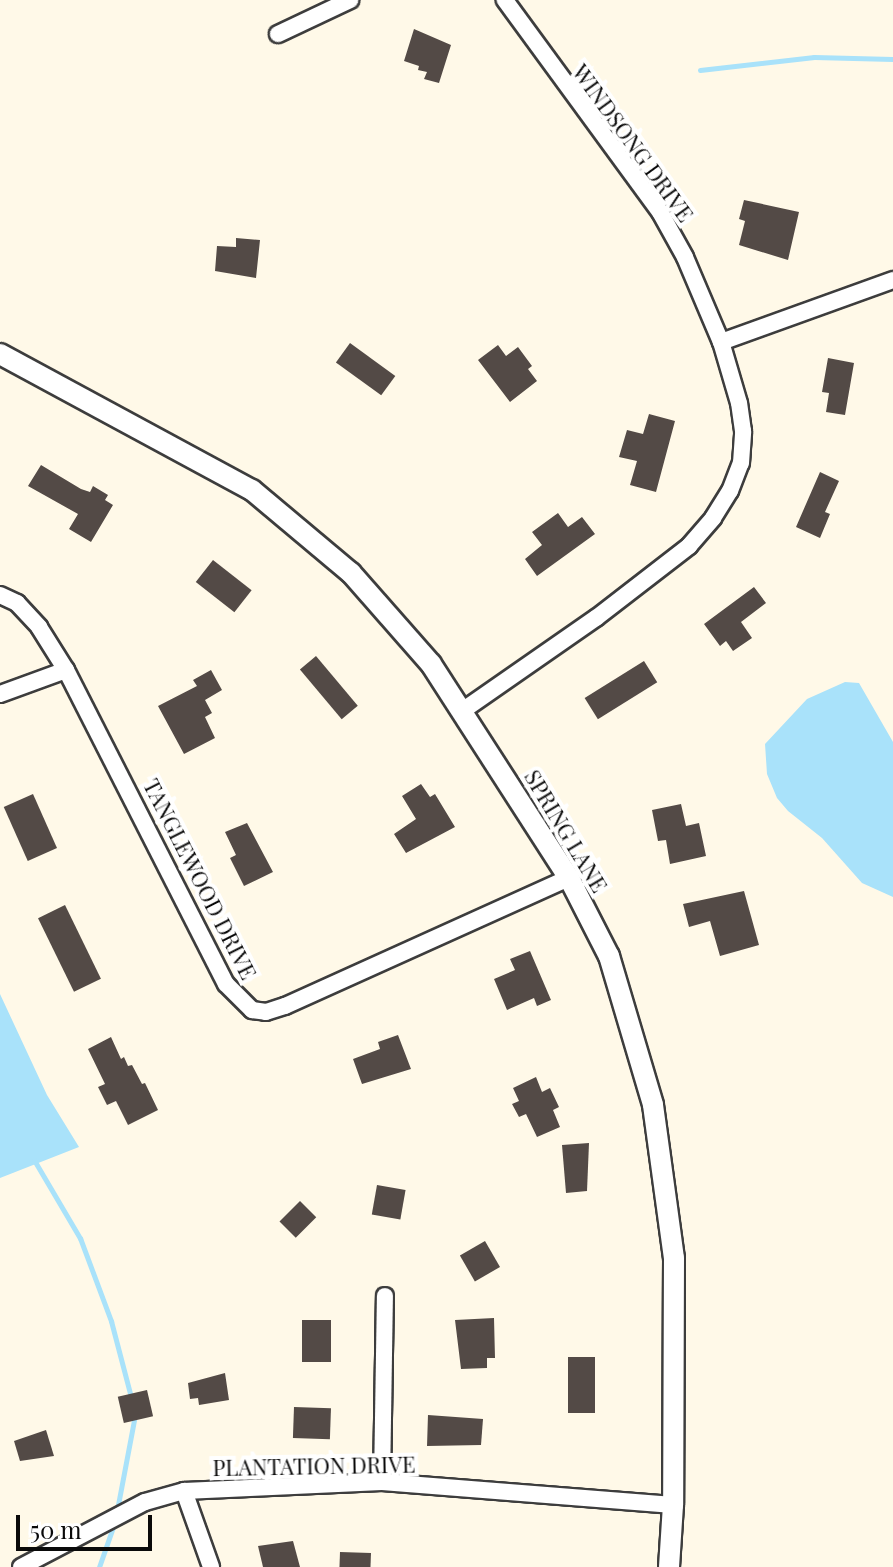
<!DOCTYPE html>
<style>
body{margin:0}
#map{position:relative;width:893px;height:1567px;overflow:hidden;background:#fff9e8;font-family:"Playfair Display",serif}
div>[style]{position:absolute}
[style*='--x']{left:calc(var(--x)*1px);top:calc(var(--y)*1px);width:calc(var(--w)*1px);rotate:calc(var(--a)*1deg)}
.water>*{inset:0;background:#a9e2fa}
.stream>*{height:5px;margin:-2.5px;padding:0 2.5px;transform-origin:2.5px;border-radius:2.5px;background:#a9e2fa}
.building>*{inset:0;background:#534a46;transform-origin:0 0}
.roads{filter:drop-shadow(2px 0 #3d3d3d) drop-shadow(-2px 0 #3d3d3d) drop-shadow(0 2px #3d3d3d) drop-shadow(0 -2px #3d3d3d)}
.minor>*{height:16px;margin:-8px;padding:0 8px;transform-origin:8px;border-radius:8px;background:#fff}
.tertiary>*{height:20px;margin:-10px;padding:0 10px;transform-origin:10px;border-radius:10px;background:#fff}
span{translate:-50% -50%;white-space:nowrap;text-align:center;line-height:1.15;-webkit-text-stroke:8px #fff;paint-order:stroke}
.street-label{font-size:22px;color:#0a0a0a}
.scale{position:absolute;left:16px;top:1515px;width:136px;height:36px;box-sizing:border-box;border:4px solid #0a0a0a;border-top:0;padding-left:10px;font-size:24px;line-height:28px;white-space:nowrap;color:#0a0a0a;-webkit-text-stroke:6px #fff;paint-order:stroke}
</style>
<div id="map">
<div class="water">
<div style="clip-path:polygon(845px 682px,859px 683px,893px 742px,893px 897px,862px 883px,822px 838px,788px 811px,777px 798px,767px 774px,765px 744px,807px 699px)"></div>
<div style="clip-path:polygon(0 994px,47px 1095px,79px 1147px,0 1178px)"></div>
</div>
<div class="stream">
<div style="--x:700;--y:70;--w:115;--a:-6.5"></div>
<div style="--x:814;--y:57;--w:79;--a:1.5"></div>
<div style="--x:34;--y:1160;--w:91;--a:59.5"></div>
<div style="--x:80;--y:1238;--w:89;--a:69.5"></div>
<div style="--x:111;--y:1321;--w:79;--a:75.3"></div>
<div style="--x:117;--y:1510;--w:97;--a:-79.3"></div>
<div style="--x:99;--y:1567;--w:46;--a:-70.8"></div>
</div>
<div class="building">
<div style="clip-path:polygon(414px 29px,451px 45px,439px 83px,424px 79px,427px 72px,418px 70px,419px 66px,404px 61px)"></div>
<div style="clip-path:polygon(744px 200px,799px 212px,788px 260px,739px 245px,745px 221px,739px 219px)"></div>
<div style="clip-path:polygon(236px 238px,260px 240px,256px 278px,215px 271px,217px 246px,236px 247px)"></div>
<div style="left:350px;top:343px;width:56px;height:24px;rotate:36deg"></div>
<div style="clip-path:polygon(498px 345px,506px 356px,518px 347px,532px 366px,528px 369px,537px 381px,510px 402px,478px 360px)"></div>
<div style="clip-path:polygon(828px 358px,854px 363px,845px 415px,826px 412px,829px 393px,822px 392px)"></div>
<div style="clip-path:polygon(649px 414px,675px 421px,656px 492px,630px 485px,637px 461px,619px 457px,627px 430px,643px 434px)"></div>
<div style="clip-path:polygon(41px 465px,81px 489px,90px 492px,93px 486px,108px 495px,105px 500px,113px 505px,91px 542px,69px 529px,78px 514px,28px 486px)"></div>
<div style="clip-path:polygon(820px 472px,839px 481px,825px 512px,830px 514px,820px 538px,796px 527px)"></div>
<div style="clip-path:polygon(558px 513px,568px 527px,582px 517px,595px 534px,537px 576px,525px 559px,542px 545px,532px 532px)"></div>
<div style="left:213px;top:560px;width:49px;height:28px;rotate:38deg"></div>
<div style="clip-path:polygon(754px 587px,766px 603px,741px 622px,752px 638px,733px 651px,726px 641px,720px 646px,704px 624px)"></div>
<div style="left:316px;top:656px;width:65px;height:21px;rotate:50deg"></div>
<div style="left:644px;top:661px;width:25px;height:70px;rotate:58deg"></div>
<div style="clip-path:polygon(211px 670px,222px 690px,205px 700px,212px 713px,205px 717px,215px 738px,184px 754px,158px 706px,197px 686px,193px 680px)"></div>
<div style="clip-path:polygon(421px 784px,430px 797px,435px 794px,455px 827px,406px 853px,394px 834px,416px 819px,402px 796px)"></div>
<div style="left:33px;top:794px;width:59px;height:32px;rotate:66deg"></div>
<div style="clip-path:polygon(681px 804px,686px 826px,699px 823px,706px 856px,670px 864px,666px 840px,658px 841px,652px 810px)"></div>
<div style="clip-path:polygon(247px 823px,273px 872px,244px 886px,230px 858px,236px 855px,225px 832px)"></div>
<div style="clip-path:polygon(744px 891px,759px 945px,720px 956px,710px 921px,689px 927px,683px 904px)"></div>
<div style="left:65px;top:905px;width:82px;height:30px;rotate:64deg"></div>
<div style="clip-path:polygon(530px 951px,551px 1000px,537px 1006px,534px 998px,507px 1010px,494px 979px,515px 970px,510px 959px)"></div>
<div style="clip-path:polygon(398px 1035px,411px 1069px,362px 1084px,353px 1059px,380px 1049px,378px 1042px)"></div>
<div style="clip-path:polygon(111px 1037px,121px 1059px,124px 1057px,128px 1066px,132px 1065px,142px 1084px,145px 1083px,158px 1110px,128px 1125px,116px 1101px,107px 1105px,98px 1087px,105px 1084px,88px 1049px)"></div>
<div style="clip-path:polygon(536px 1077px,542px 1092px,550px 1088px,559px 1107px,553px 1110px,560px 1127px,537px 1137px,526px 1114px,519px 1117px,512px 1104px,519px 1101px,513px 1088px)"></div>
<div style="clip-path:polygon(589px 1143px,587px 1191px,566px 1193px,562px 1145px)"></div>
<div style="left:377px;top:1185px;width:29px;height:30px;rotate:10deg"></div>
<div style="left:300px;top:1201px;width:23px;height:29px;rotate:45deg"></div>
<div style="left:485px;top:1241px;width:30px;height:29px;rotate:60deg"></div>
<div style="clip-path:polygon(494px 1318px,495px 1358px,487px 1358px,487px 1368px,461px 1369px,455px 1320px)"></div>
<div style="left:302px;top:1320px;width:29px;height:42px"></div>
<div style="left:568px;top:1357px;width:27px;height:56px"></div>
<div style="clip-path:polygon(225px 1373px,229px 1400px,199px 1405px,198px 1398px,190px 1399px,188px 1383px)"></div>
<div style="left:147px;top:1390px;width:27px;height:30px;rotate:77deg"></div>
<div style="left:294px;top:1407px;width:37px;height:31px;rotate:2deg"></div>
<div style="clip-path:polygon(428px 1415px,483px 1419px,481px 1445px,427px 1446px)"></div>
<div style="clip-path:polygon(46px 1430px,54px 1456px,20px 1461px,14px 1441px)"></div>
<div style="clip-path:polygon(293px 1541px,300px 1567px,263px 1567px,258px 1546px)"></div>
<div style="left:340px;top:1552px;width:31px;height:15px;rotate:2deg"></div>
</div>
<div class="roads">
<div class="minor">
<div style="--x:278;--y:34;--w:80;--a:-25.3"></div>
<div style="--x:721;--y:342;--w:183;--a:-19.8"></div>
<div style="--x:0;--y:595;--w:19;--a:25"></div>
<div style="--x:17;--y:603;--w:33;--a:47"></div>
<div style="--x:39;--y:627;--w:51;--a:57.9"></div>
<div style="--x:66;--y:670;--w:70;--a:160"></div>
<div style="--x:66;--y:670;--w:352;--a:63"></div>
<div style="--x:226;--y:984;--w:37;--a:45"></div>
<div style="--x:252;--y:1010;--w:14;--a:8"></div>
<div style="--x:266;--y:1012;--w:20;--a:-18"></div>
<div style="--x:285;--y:1006;--w:312;--a:-24.3"></div>
<div style="--x:462;--y:711;--w:163;--a:-34.8"></div>
<div style="--x:596;--y:618;--w:118;--a:-37.7"></div>
<div style="--x:689;--y:546;--w:37;--a:-49"></div>
<div style="--x:713;--y:518;--w:32;--a:-58"></div>
<div style="--x:730;--y:491;--w:30;--a:-69"></div>
<div style="--x:741;--y:463;--w:32;--a:-86"></div>
<div style="--x:743;--y:431;--w:28;--a:-98"></div>
<div style="--x:739;--y:403;--w:64;--a:-106.4"></div>
<div style="--x:721;--y:342;--w:92;--a:-113"></div>
<div style="--x:685;--y:257;--w:51;--a:-119.1"></div>
<div style="--x:660;--y:212;--w:263;--a:-126.2"></div>
<div style="--x:382;--y:1482;--w:186;--a:-89.1"></div>
<div style="--x:184;--y:1491;--w:81;--a:70.4"></div>
<div style="--x:21;--y:1567;--w:140;--a:-27.7"></div>
<div style="--x:145;--y:1502;--w:41;--a:-15.8"></div>
<div style="--x:184;--y:1491;--w:198;--a:-2.6"></div>
<div style="--x:382;--y:1482;--w:292;--a:4.5"></div>
</div>
<div class="tertiary">
<div style="--x:0;--y:354;--w:286;--a:28.4"></div>
<div style="--x:252;--y:490;--w:129;--a:40"></div>
<div style="--x:351;--y:573;--w:121;--a:48.7"></div>
<div style="--x:431;--y:664;--w:255;--a:57.2"></div>
<div style="--x:569;--y:878;--w:88;--a:62.9"></div>
<div style="--x:609;--y:956;--w:155;--a:73.5"></div>
<div style="--x:653;--y:1105;--w:154;--a:82.2"></div>
<div style="--x:674;--y:1258;--w:247;--a:90.2"></div>
<div style="--x:673;--y:1505;--w:62;--a:93.7"></div>
</div>
</div>
<div class="street-label">
<span style="left:633px;top:143px;rotate:54deg">WINDSONG DRIVE</span>
<span style="left:566px;top:831px;rotate:59deg">SPRING LANE</span>
<span style="left:200px;top:879px;rotate:63deg">TANGLEWOOD DRIVE</span>
<span style="left:314px;top:1466px;rotate:-1deg">PLANTATION DRIVE</span>
</div>
<div class="scale">50 m</div>
</div>
